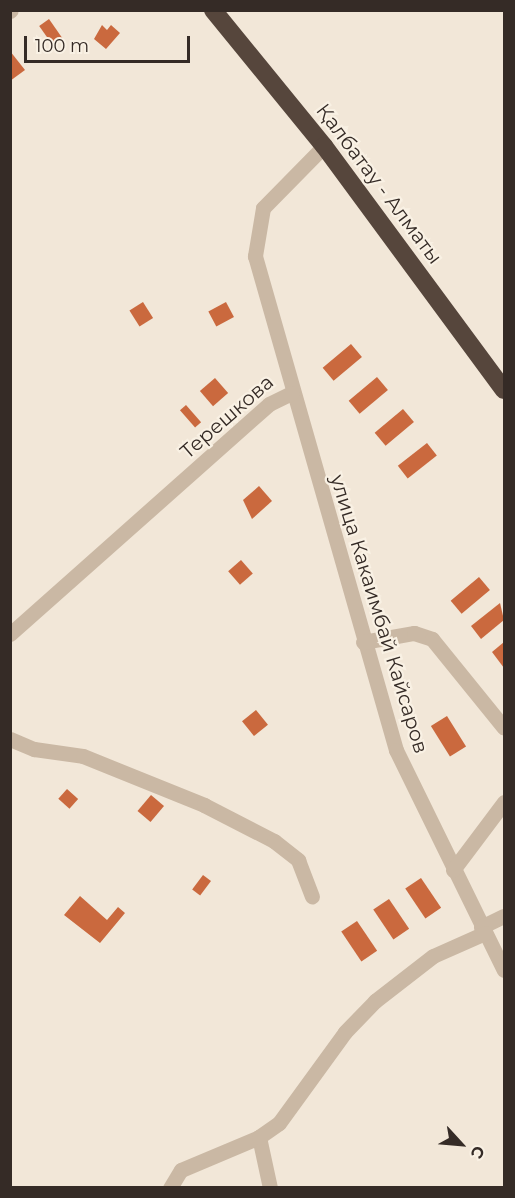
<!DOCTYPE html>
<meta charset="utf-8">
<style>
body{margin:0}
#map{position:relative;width:515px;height:1198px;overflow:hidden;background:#f2e7d8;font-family:Montserrat,sans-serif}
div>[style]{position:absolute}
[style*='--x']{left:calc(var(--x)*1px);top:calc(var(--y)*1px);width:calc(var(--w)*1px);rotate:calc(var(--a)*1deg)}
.building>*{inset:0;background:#ca693e;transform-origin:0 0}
.minor>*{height:15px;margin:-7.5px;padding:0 7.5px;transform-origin:7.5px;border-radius:7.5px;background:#cab8a4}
.highway>*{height:18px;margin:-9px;padding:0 9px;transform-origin:9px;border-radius:9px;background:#56463c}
span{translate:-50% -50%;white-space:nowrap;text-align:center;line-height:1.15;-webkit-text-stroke:4.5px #f9f1e4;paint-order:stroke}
.street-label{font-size:20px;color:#352b26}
.frame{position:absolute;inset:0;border:12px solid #352b26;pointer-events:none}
.north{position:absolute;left:431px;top:1114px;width:60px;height:60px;-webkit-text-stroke:4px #f9f1e4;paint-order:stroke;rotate:116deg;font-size:16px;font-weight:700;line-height:24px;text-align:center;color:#352b26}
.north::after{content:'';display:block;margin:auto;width:21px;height:27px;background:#352b26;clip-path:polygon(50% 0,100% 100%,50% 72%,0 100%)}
.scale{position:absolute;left:24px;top:36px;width:166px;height:27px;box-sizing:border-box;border:3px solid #352b26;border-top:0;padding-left:8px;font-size:18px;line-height:21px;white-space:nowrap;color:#352b26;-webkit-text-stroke:4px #f9f1e4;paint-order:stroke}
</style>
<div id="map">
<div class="building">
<div style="left:49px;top:19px;width:24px;height:12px;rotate:55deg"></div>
<div style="clip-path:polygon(102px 25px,107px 30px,111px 25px,120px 33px,106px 49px,94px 39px)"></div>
<div style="clip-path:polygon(10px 51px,25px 70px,10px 81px)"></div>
<div style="left:143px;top:302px;width:19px;height:16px;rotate:58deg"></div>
<div style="left:226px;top:302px;width:17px;height:20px;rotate:62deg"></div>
<div style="left:351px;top:344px;width:17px;height:37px;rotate:50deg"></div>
<div style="left:377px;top:377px;width:17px;height:37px;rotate:50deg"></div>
<div style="left:215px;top:378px;width:20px;height:20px;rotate:49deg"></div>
<div style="left:186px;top:405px;width:23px;height:8px;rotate:49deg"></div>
<div style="left:403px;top:409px;width:17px;height:37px;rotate:50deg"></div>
<div style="left:427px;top:443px;width:16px;height:37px;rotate:52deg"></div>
<div style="clip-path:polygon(259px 486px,272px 501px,252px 519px,243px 500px)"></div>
<div style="left:241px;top:560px;width:18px;height:17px;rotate:49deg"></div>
<div style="left:479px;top:577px;width:17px;height:37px;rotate:50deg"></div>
<div style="clip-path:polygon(500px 603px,504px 620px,481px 639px,471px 626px)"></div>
<div style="clip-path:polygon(504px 642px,504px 668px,492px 652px)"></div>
<div style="left:256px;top:710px;width:19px;height:18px;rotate:51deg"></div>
<div style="left:447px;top:716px;width:36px;height:19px;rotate:58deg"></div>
<div style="left:67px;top:789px;width:15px;height:13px;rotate:42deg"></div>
<div style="left:151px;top:795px;width:17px;height:21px;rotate:40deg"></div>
<div style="left:203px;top:875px;width:10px;height:18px;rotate:37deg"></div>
<div style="left:421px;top:878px;width:36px;height:19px;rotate:56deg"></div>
<div style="clip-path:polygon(80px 896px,107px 920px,118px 907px,125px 913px,100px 943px,64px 915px)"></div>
<div style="left:389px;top:899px;width:36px;height:19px;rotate:56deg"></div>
<div style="left:357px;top:921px;width:36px;height:19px;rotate:56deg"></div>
</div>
<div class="minor">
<div style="--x:10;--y:11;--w:1;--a:-45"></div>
<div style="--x:324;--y:146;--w:87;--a:134.5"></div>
<div style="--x:263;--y:208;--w:49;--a:99.5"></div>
<div style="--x:255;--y:256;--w:514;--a:74.07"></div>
<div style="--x:396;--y:750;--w:245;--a:63.9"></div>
<div style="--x:10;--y:634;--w:346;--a:-41.6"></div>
<div style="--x:269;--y:404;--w:25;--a:-26"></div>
<div style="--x:363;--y:642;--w:52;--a:-10"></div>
<div style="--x:414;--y:633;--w:19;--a:18"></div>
<div style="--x:432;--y:639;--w:114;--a:51"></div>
<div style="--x:10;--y:739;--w:26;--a:23"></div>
<div style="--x:34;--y:749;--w:49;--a:8.1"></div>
<div style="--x:83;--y:756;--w:131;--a:22"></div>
<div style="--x:204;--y:805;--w:79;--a:27.2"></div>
<div style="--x:274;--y:841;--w:31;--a:38"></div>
<div style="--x:298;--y:860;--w:39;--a:69"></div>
<div style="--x:453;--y:870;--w:85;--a:-53.1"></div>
<div style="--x:481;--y:927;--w:25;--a:-26"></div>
<div style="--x:259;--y:1137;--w:52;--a:77.8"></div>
<div style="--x:170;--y:1188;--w:21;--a:-59"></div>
<div style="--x:181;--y:1170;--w:85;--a:-22.9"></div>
<div style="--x:259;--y:1137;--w:24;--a:-35"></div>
<div style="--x:279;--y:1123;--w:112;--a:-54"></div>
<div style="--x:345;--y:1032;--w:43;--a:-45.9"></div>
<div style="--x:375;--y:1001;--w:73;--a:-37.8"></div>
<div style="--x:433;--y:956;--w:57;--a:-23.9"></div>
</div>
<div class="highway">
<div style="--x:213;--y:10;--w:176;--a:50.8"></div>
<div style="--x:324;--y:146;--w:303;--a:53.6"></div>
</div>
<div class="street-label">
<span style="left:379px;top:184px;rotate:53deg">Қалбатау - Алматы</span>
<span style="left:227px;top:417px;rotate:-41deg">Терешкова</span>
<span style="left:379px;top:614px;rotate:73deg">улица Какаимбай Кайсаров</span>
</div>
<div class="frame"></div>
<div class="north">С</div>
<div class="scale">100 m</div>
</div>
